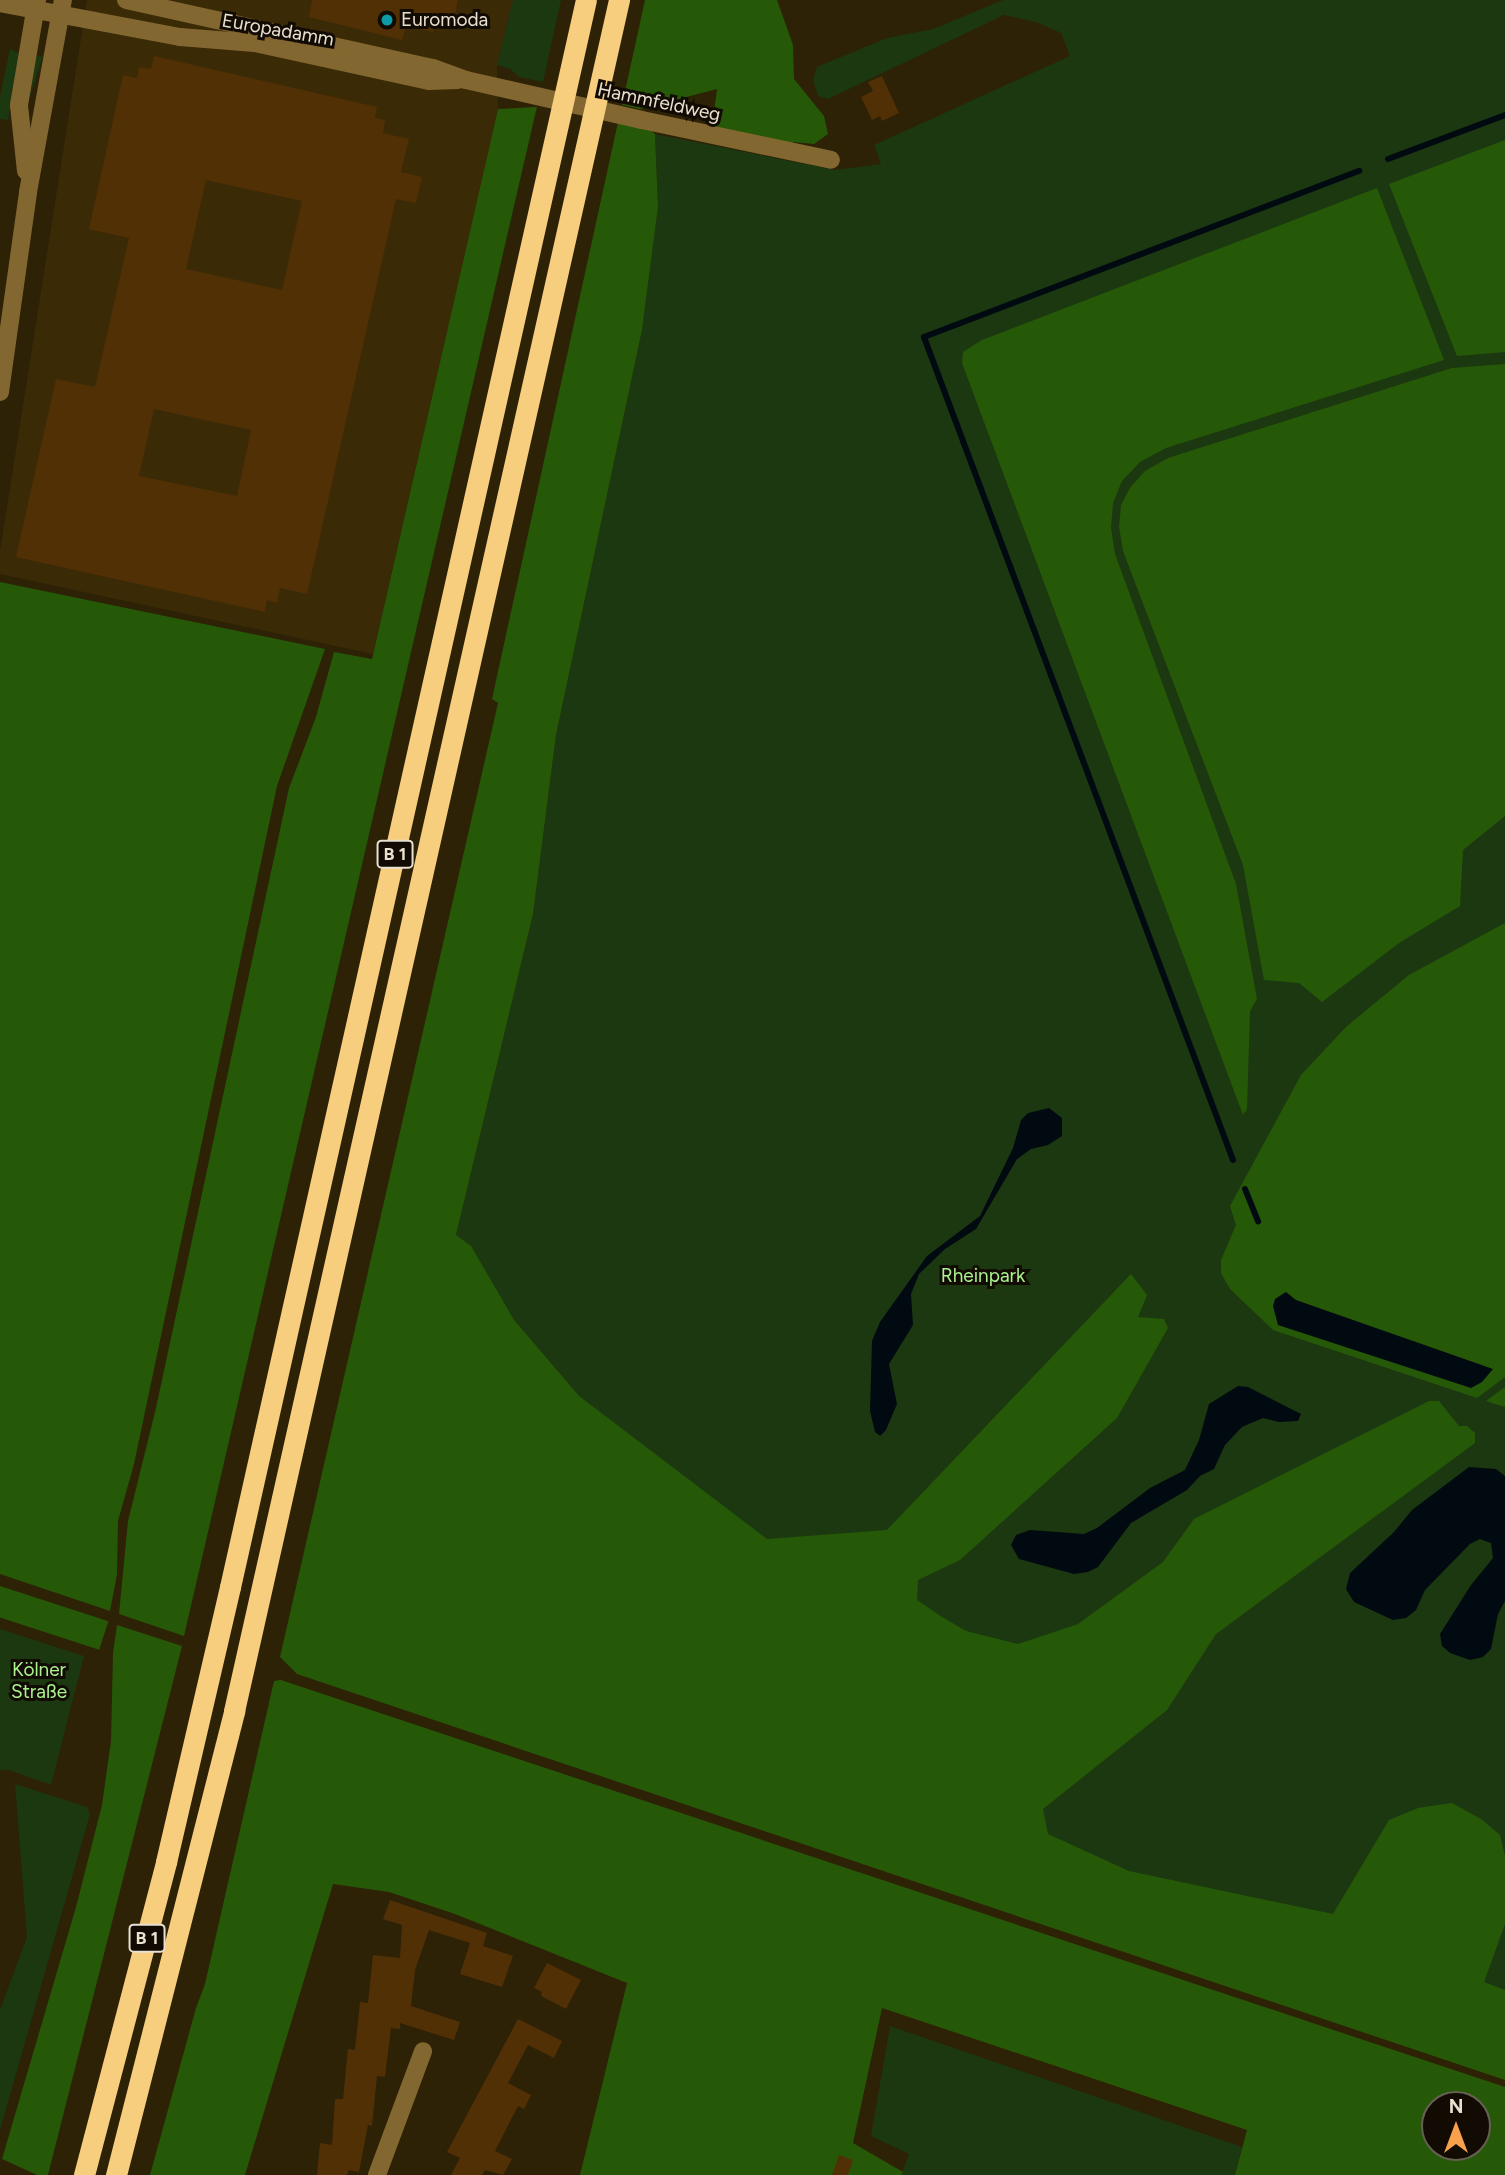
<!DOCTYPE html>
<meta charset="utf-8">
<style>
body{margin:0}
#map{position:relative;width:1505px;height:2175px;overflow:hidden;background:#2d2106;font-family:Figtree,sans-serif}
div>[style]{position:absolute}
[style*='--x']{left:calc(var(--x)*1px);top:calc(var(--y)*1px);width:calc(var(--w)*1px);rotate:calc(var(--a)*1deg)}
.built>*{inset:0;background:#3a2a06}
.green>*{inset:0;background:#1c3810;transform-origin:0 0}
.forest>*{inset:0;background:#265907;transform-origin:0 0}
.water>*{inset:0;background:#020a11}
.stream>*{height:6px;margin:-3px;padding:0 3px;transform-origin:3px;border-radius:3px;background:#020a11}
.building>*{inset:0;background:#523006}
.minor>*{height:18px;margin:-9px;padding:0 9px;transform-origin:9px;border-radius:9px;background:#836730}
.highway>*{height:21px;margin:-10.5px;padding:0 10.5px;transform-origin:10.5px;border-radius:10.5px;background:#f7cd7e}
.dots>*{width:19px;height:19px;translate:-50% -50%;box-sizing:border-box;border:4px solid #110b03;border-radius:50%}
span{translate:-50% -50%;white-space:nowrap;text-align:center;line-height:1.15;-webkit-text-stroke:6px #110b03;paint-order:stroke}
.shield-label span{padding:2px 5px;background:#110b03;border:2px solid;border-radius:5px;-webkit-text-stroke-width:0}
.shield-label{font-size:18px;color:#e8e0d0;font-weight:700}
.poi-label{font-size:19px;color:#e8e0d0}
.left{translate:0 -50%;text-align:left}
.street-label{font-size:19px;color:#e8e0d0}
.park-label{font-size:19px;color:#abf38e}
.north{position:absolute;left:1421px;top:2091px;width:70px;height:70px;box-sizing:border-box;background:#110b03;border:2px solid #676055;border-radius:50%;rotate:0deg;font-size:19px;font-weight:700;line-height:28px;text-align:center;color:#e8e0d0}
.north::after{content:'';display:block;margin:auto;width:24px;height:32px;background:#f8a04b;clip-path:polygon(50% 0,100% 100%,50% 72%,0 100%)}
</style>
<div id="map">
<div class="built">
<div style="clip-path:polygon(87px 0,513px 0,497px 65px,498px 109px,373px 654px,0 574px,0 551px)"></div>
</div>
<div class="green">
<div style="clip-path:polygon(513px 0,561px 0,543px 82px,519px 77px,510px 69px,497px 65px)"></div>
<div style="clip-path:polygon(1003px 0,1505px 0,1505px 1990px,353px 1626px,456px 1235px,533px 914px,556px 735px,642px 330px,658px 207px,655px 134px,835px 170px,881px 164px,874px 145px,1070px 56px,1061px 33px,1036px 22px,1004px 15px,828px 99px,818px 96px,813px 80px,817px 67px,887px 38px,933px 29px)"></div>
<div style="clip-path:polygon(10px 49px,19px 53px,8px 120px,0 119px,0 96px)"></div>
<div style="left:37px;top:55px;width:6px;height:50px;rotate:18deg"></div>
<div style="clip-path:polygon(0 1629px,84px 1656px,51px 1785px,9px 1770px,0 1770px)"></div>
<div style="clip-path:polygon(15px 1784px,87px 1807px,90px 1814px,0 2130px,0 2010px,27px 1937px)"></div>
<div style="clip-path:polygon(890px 2026px,1242px 2147px,1235px 2175px,901px 2175px,909px 2154px,871px 2136px)"></div>
</div>
<div class="forest">
<div style="clip-path:polygon(645px 0,777px 0,793px 45px,794px 79px,824px 116px,828px 134px,814px 144px,793px 142px,793px 145px,712px 127px,717px 89px,640px 109px,622px 105px)"></div>
<div style="clip-path:polygon(537px 107px,535px 115px,184px 1636px,119px 1614px,128px 1521px,156px 1408px,289px 788px,316px 717px,334px 652px,372px 659px,498px 109px)"></div>
<div style="clip-path:polygon(618px 122px,649px 128px,655px 134px,658px 207px,642px 330px,556px 735px,533px 914px,456px 1235px,471px 1246px,514px 1320px,579px 1396px,767px 1539px,887px 1530px,1131px 1274px,1147px 1295px,1138px 1317px,1164px 1319px,1168px 1328px,1117px 1418px,960px 1560px,918px 1580px,917px 1600px,942px 1617px,966px 1631px,1018px 1644px,1078px 1624px,1163px 1562px,1194px 1519px,1429px 1401px,1439px 1401px,1459px 1426px,1467px 1426px,1475px 1433px,1475px 1443px,1216px 1634px,1167px 1710px,1043px 1809px,1048px 1834px,1129px 1871px,1333px 1914px,1389px 1820px,1418px 1808px,1452px 1803px,1481px 1819px,1500px 1835px,1505px 1856px,1505px 1924px,1484px 1982px,1505px 1990px,1505px 2080px,297px 1674px,280px 1657px,498px 703px,492px 699px)"></div>
<div style="clip-path:polygon(1505px 140px,1505px 352px,1457px 356px,1389px 184px)"></div>
<div style="clip-path:polygon(1377px 188px,1444px 360px,1166px 448px,1140px 462px,1122px 481px,1113px 503px,1111px 528px,1115px 554px,1236px 884px,1257px 999px,1250px 1011px,1247px 1109px,1243px 1115px,962px 363px,963px 352px,982px 340px)"></div>
<div style="clip-path:polygon(1505px 364px,1505px 816px,1463px 850px,1460px 906px,1399px 943px,1322px 1002px,1299px 983px,1264px 980px,1243px 865px,1123px 551px,1119px 527px,1121px 505px,1130px 488px,1145px 471px,1168px 458px,1452px 368px)"></div>
<div style="clip-path:polygon(0 582px,325px 649px,277px 786px,134px 1464px,118px 1521px,117px 1574px,110px 1611px,0 1574px)"></div>
<div style="clip-path:polygon(1505px 923px,1505px 1377px,1477px 1398px,1273px 1330px,1230px 1289px,1221px 1273px,1221px 1260px,1236px 1225px,1230px 1206px,1301px 1075px,1346px 1027px,1409px 975px)"></div>
<div style="clip-path:polygon(1505px 1387px,1505px 1407px,1486px 1401px)"></div>
<div style="left:0;top:1586px;width:114px;height:30px;rotate:18deg"></div>
<div style="clip-path:polygon(117px 1625px,182px 1646px,48px 2175px,37px 2175px,2px 2159px,76px 1907px,102px 1805px,111px 1741px,113px 1653px)"></div>
<div style="clip-path:polygon(evenodd,281px 1680px,1505px 2087px,1505px 2175px,1235px 2175px,1247px 2130px,882px 2008px,853px 2143px,903px 2172px,901px 2175px,580px 2175px,627px 1983px,455px 1914px,389px 1892px,333px 1884px,245px 2175px,150px 2175px,196px 2008px,205px 1984px,274px 1681px,281px 1680px,1435px 2105px,1477px 2105px,1477px 2147px,1435px 2147px,1435px 2105px)"></div>
</div>
<div class="water">
<div style="clip-path:polygon(1049px 1108px,1062px 1118px,1062px 1136px,1048px 1145px,1031px 1149px,1017px 1159px,976px 1229px,945px 1249px,919px 1274px,911px 1294px,913px 1325px,889px 1364px,897px 1404px,886px 1430px,880px 1436px,875px 1432px,870px 1411px,872px 1341px,880px 1322px,927px 1256px,980px 1216px,1013px 1148px,1021px 1120px,1028px 1113px)"></div>
<div style="clip-path:polygon(1286px 1292px,1296px 1300px,1493px 1369px,1482px 1382px,1471px 1388px,1278px 1325px,1273px 1306px,1275px 1299px)"></div>
<div style="clip-path:polygon(1238px 1386px,1248px 1387px,1301px 1414px,1298px 1421px,1279px 1422px,1263px 1418px,1242px 1427px,1225px 1445px,1214px 1469px,1200px 1476px,1187px 1490px,1131px 1523px,1098px 1567px,1088px 1572px,1074px 1574px,1019px 1559px,1011px 1545px,1016px 1535px,1030px 1530px,1084px 1534px,1097px 1528px,1150px 1488px,1185px 1470px,1199px 1440px,1209px 1404px)"></div>
<div style="clip-path:polygon(1469px 1467px,1496px 1469px,1505px 1476px,1505px 1601px,1498px 1614px,1491px 1649px,1483px 1657px,1470px 1660px,1450px 1653px,1442px 1646px,1440px 1634px,1471px 1585px,1493px 1558px,1491px 1543px,1480px 1539px,1470px 1544px,1425px 1590px,1416px 1610px,1406px 1618px,1393px 1620px,1354px 1602px,1346px 1589px,1350px 1573px,1394px 1532px,1412px 1510px)"></div>
</div>
<div class="stream">
<div style="--x:1388;--y:159;--w:125;--a:-20.6"></div>
<div style="--x:1233;--y:1160;--w:879;--a:-110.58"></div>
<div style="--x:924;--y:337;--w:466;--a:-20.9"></div>
<div style="--x:1245;--y:1189;--w:35;--a:68"></div>
</div>
<div class="building">
<div style="clip-path:polygon(312px 0,458px 0,453px 24px,435px 20px,433px 32px,406px 26px,402px 40px,309px 17px)"></div>
<div style="clip-path:polygon(evenodd,154px 56px,377px 107px,375px 118px,385px 120px,383px 133px,409px 139px,401px 172px,422px 177px,416px 203px,396px 199px,307px 594px,280px 588px,277px 603px,267px 600px,265px 612px,16px 557px,56px 379px,95px 387px,129px 238px,89px 229px,123px 75px,137px 78px,139px 67px,151px 69px,154px 56px,206px 180px,302px 201px,282px 290px,186px 269px,206px 180px,154px 56px,154px 409px,251px 430px,237px 496px,139px 476px,154px 409px)"></div>
<div style="clip-path:polygon(882px 76px,899px 113px,882px 121px,880px 116px,872px 120px,861px 97px,873px 91px,868px 82px)"></div>
<div style="clip-path:polygon(390px 1900px,487px 1933px,483px 1946px,513px 1956px,502px 1987px,460px 1974px,470px 1943px,429px 1930px,415px 1970px,411px 2006px,460px 2022px,454px 2040px,400px 2023px,400px 2029px,391px 2028px,385px 2077px,377px 2076px,372px 2126px,368px 2125px,359px 2172px,349px 2170px,347px 2175px,317px 2175px,320px 2143px,332px 2145px,335px 2099px,343px 2099px,348px 2049px,355px 2050px,360px 2002px,368px 2003px,373px 1955px,400px 1958px,402px 1925px,383px 1919px)"></div>
<div style="clip-path:polygon(547px 1963px,581px 1980px,566px 2009px,541px 1996px,542px 1992px,534px 1988px)"></div>
<div style="clip-path:polygon(518px 2019px,562px 2041px,554px 2058px,528px 2045px,508px 2083px,531px 2095px,524px 2109px,518px 2106px,495px 2151px,512px 2159px,503px 2175px,485px 2170px,482px 2175px,451px 2175px,460px 2158px,447px 2152px)"></div>
<div style="clip-path:polygon(839px 2155px,853px 2160px,848px 2175px,832px 2175px)"></div>
</div>
<div class="minor">
<div style="--x:126;--y:0;--w:314;--a:12.5"></div>
<div style="--x:433;--y:68;--w:35;--a:20"></div>
<div style="--x:466;--y:80;--w:180;--a:12.8"></div>
<div style="--x:642;--y:120;--w:193;--a:11.9"></div>
<div style="--x:0;--y:3;--w:183;--a:10.7"></div>
<div style="--x:180;--y:37;--w:75;--a:4.6"></div>
<div style="--x:255;--y:43;--w:178;--a:12.3"></div>
<div style="--x:429;--y:81;--w:29;--a:-2"></div>
<div style="--x:26;--y:171;--w:66;--a:-96.1"></div>
<div style="--x:19;--y:105;--w:107;--a:-80.3"></div>
<div style="--x:0;--y:392;--w:202;--a:-82"></div>
<div style="--x:28;--y:192;--w:195;--a:-79.7"></div>
<div style="--x:377;--y:2175;--w:132;--a:-69.6"></div>
</div>
<div class="highway">
<div style="--x:84;--y:2175;--w:324;--a:-75.3"></div>
<div style="--x:166;--y:1862;--w:282;--a:-76.9"></div>
<div style="--x:230;--y:1587;--w:1626;--a:-77.36"></div>
<div style="--x:116;--y:2175;--w:479;--a:-75.7"></div>
<div style="--x:234;--y:1711;--w:1754;--a:-77.32"></div>
</div>
<div class="dots">
<div style="left:387px;top:20px;background:#0f9aa8"></div>
</div>
<div class="shield-label">
<span style="left:395px;top:854px">B 1</span>
<span style="left:147px;top:1938px">B 1</span>
</div>
<div class="poi-label">
<span class="left" style="left:401px;top:20px">Euromoda</span>
</div>
<div class="street-label">
<span style="left:278px;top:30px;rotate:10deg">Europadamm</span>
<span style="left:659px;top:102px;rotate:12deg">Hammfeldweg</span>
</div>
<div class="park-label">
<span style="left:983px;top:1276px">Rheinpark</span>
<span style="left:39px;top:1681px">Kölner<br>Straße</span>
</div>
<div class="north">N</div>
</div>
